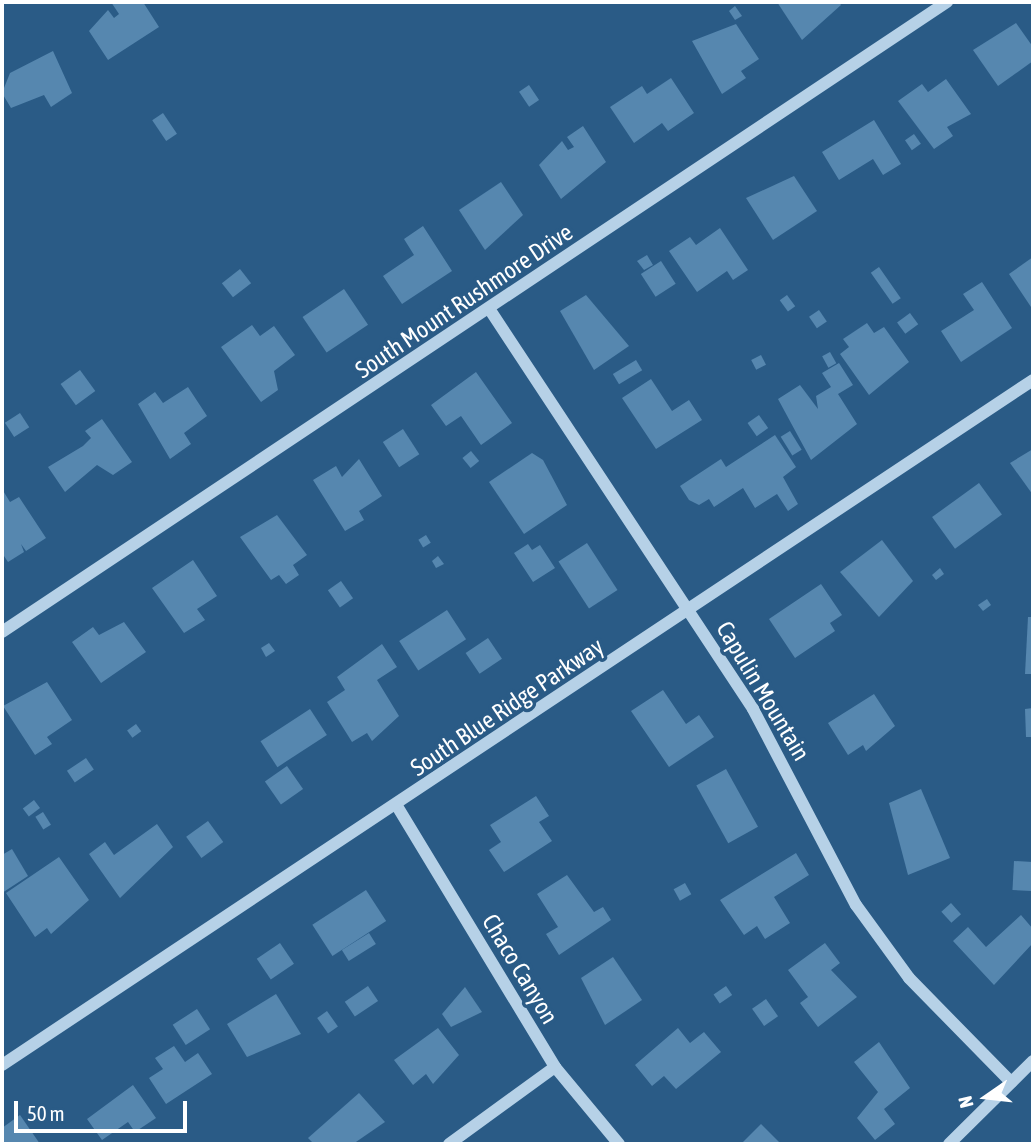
<!DOCTYPE html>
<style>
body{margin:0}
#map{position:relative;width:1035px;height:1146px;overflow:hidden;background:#2a5b86;font-family:"Asap Condensed",sans-serif}
div>[style]{position:absolute}
[style*='--x']{left:calc(var(--x)*1px);top:calc(var(--y)*1px);width:calc(var(--w)*1px);rotate:calc(var(--a)*1deg)}
.building>*{inset:0;background:#5687af;transform-origin:0 0}
.minor>*{height:12px;margin:-6px;padding:0 6px;transform-origin:6px;border-radius:6px;background:#b6d1e7}
span{translate:-50% -50%;white-space:nowrap;text-align:center;line-height:1.15;-webkit-text-stroke:7px #2a5b86;paint-order:stroke}
.street-label{font-size:24px;color:#fff}
.frame{position:absolute;inset:0;border:4px solid #fff;pointer-events:none}
.north{position:absolute;left:951px;top:1062px;width:70px;height:70px;-webkit-text-stroke:5px #2a5b86;paint-order:stroke;rotate:256deg;font-size:19px;font-weight:700;line-height:28px;text-align:center;color:#fff}
.north::after{content:'';display:block;margin:auto;width:24px;height:32px;background:#fff;clip-path:polygon(50% 0,100% 100%,50% 72%,0 100%)}
.scale{position:absolute;left:14px;top:1101px;width:173px;height:32px;box-sizing:border-box;border:4px solid #fff;border-top:0;padding-left:9px;font-size:21px;line-height:24px;white-space:nowrap;color:#fff;-webkit-text-stroke:5px #2a5b86;paint-order:stroke}
</style>
<div id="map">
<div class="building">
<div style="clip-path:polygon(111px 2px,143px 2px,159px 27px,108px 60px,89px 31px,108px 10px,114px 18px,119px 14px)"></div>
<div style="clip-path:polygon(777px 2px,839px 2px,841px 5px,802px 40px)"></div>
<div style="clip-path:polygon(735px 6px,742px 16px,735px 20px,729px 11px)"></div>
<div style="clip-path:polygon(1016px 23px,1033px 47px,1033px 61px,998px 86px,973px 50px)"></div>
<div style="clip-path:polygon(736px 24px,759px 59px,741px 71px,746px 78px,722px 94px,692px 41px)"></div>
<div style="clip-path:polygon(53px 51px,72px 93px,51px 107px,44px 95px,11px 108px,2px 93px,10px 73px)"></div>
<div style="clip-path:polygon(671px 78px,694px 113px,668px 131px,662px 123px,634px 143px,610px 107px,642px 86px,647px 94px)"></div>
<div style="clip-path:polygon(946px 79px,971px 114px,947px 127px,953px 136px,934px 149px,898px 101px,922px 84px,928px 92px)"></div>
<div style="left:529px;top:85px;width:18px;height:12px;rotate:56deg"></div>
<div style="left:163px;top:113px;width:25px;height:13px;rotate:56deg"></div>
<div style="clip-path:polygon(874px 120px,901px 164px,883px 175px,873px 159px,839px 180px,822px 152px)"></div>
<div style="clip-path:polygon(583px 126px,606px 162px,561px 199px,539px 165px,562px 141px,568px 150px,574px 147px,567px 137px)"></div>
<div style="left:914px;top:134px;width:12px;height:11px;rotate:55deg"></div>
<div style="clip-path:polygon(794px 176px,817px 211px,773px 240px,746px 198px)"></div>
<div style="clip-path:polygon(501px 182px,523px 215px,485px 250px,459px 210px)"></div>
<div style="clip-path:polygon(423px 226px,452px 271px,402px 304px,383px 276px,414px 255px,404px 239px)"></div>
<div style="clip-path:polygon(720px 228px,748px 270px,733px 280px,727px 271px,697px 292px,669px 251px,690px 237px,696px 245px)"></div>
<div style="clip-path:polygon(647px 255px,653px 265px,644px 270px,637px 261px)"></div>
<div style="clip-path:polygon(1033px 257px,1033px 310px,1009px 274px)"></div>
<div style="left:661px;top:261px;width:27px;height:24px;rotate:57deg"></div>
<div style="left:879px;top:267px;width:38px;height:10px;rotate:55deg"></div>
<div style="left:240px;top:269px;width:18px;height:23px;rotate:52deg"></div>
<div style="clip-path:polygon(982px 282px,1012px 328px,961px 362px,941px 331px,974px 310px,963px 294px)"></div>
<div style="left:344px;top:289px;width:43px;height:50px;rotate:56deg"></div>
<div style="clip-path:polygon(586px 295px,629px 346px,594px 370px,560px 311px)"></div>
<div style="left:787px;top:295px;width:14px;height:9px;rotate:54deg"></div>
<div style="left:819px;top:310px;width:14px;height:12px;rotate:56deg"></div>
<div style="left:910px;top:313px;width:14px;height:16px;rotate:54deg"></div>
<div style="clip-path:polygon(867px 323px,874px 333px,884px 327px,909px 362px,869px 395px,840px 354px,849px 347px,843px 339px)"></div>
<div style="clip-path:polygon(252px 325px,260px 336px,274px 326px,295px 355px,274px 371px,278px 390px,261px 402px,221px 347px)"></div>
<div style="left:830px;top:352px;width:13px;height:9px;rotate:61deg"></div>
<div style="left:761px;top:355px;width:11px;height:11px;rotate:63deg"></div>
<div style="left:636px;top:360px;width:12px;height:27px;rotate:59deg"></div>
<div style="clip-path:polygon(839px 363px,853px 385px,838px 394px,857px 424px,811px 460px,778px 399px,800px 385px,818px 409px,816px 396px,831px 387px,822px 373px)"></div>
<div style="left:80px;top:370px;width:26px;height:24px;rotate:54deg"></div>
<div style="clip-path:polygon(476px 372px,512px 423px,481px 445px,461px 416px,446px 426px,431px 405px)"></div>
<div style="clip-path:polygon(651px 379px,672px 411px,689px 400px,702px 420px,656px 449px,622px 398px)"></div>
<div style="clip-path:polygon(188px 387px,207px 416px,184px 433px,191px 444px,170px 459px,138px 404px,155px 392px,163px 403px)"></div>
<div style="left:20px;top:413px;width:17px;height:18px;rotate:57deg"></div>
<div style="left:759px;top:415px;width:16px;height:14px;rotate:55deg"></div>
<div style="clip-path:polygon(102px 419px,132px 462px,113px 475px,97px 465px,65px 492px,48px 467px,83px 446px,91px 438px,85px 431px)"></div>
<div style="left:403px;top:429px;width:30px;height:24px;rotate:57deg"></div>
<div style="left:790px;top:431px;width:22px;height:11px;rotate:58deg"></div>
<div style="clip-path:polygon(775px 435px,796px 467px,783px 477px,798px 504px,788px 511px,777px 494px,755px 508px,743px 488px,714px 507px,709px 499px,699px 505px,689px 500px,680px 486px,721px 459px,726px 467px)"></div>
<div style="clip-path:polygon(1033px 449px,1033px 495px,1010px 463px)"></div>
<div style="left:471px;top:451px;width:13px;height:11px;rotate:51deg"></div>
<div style="clip-path:polygon(532px 453px,543px 460px,567px 505px,524px 534px,489px 482px)"></div>
<div style="clip-path:polygon(359px 459px,382px 496px,359px 511px,364px 520px,345px 531px,313px 480px,336px 466px,342px 477px)"></div>
<div style="left:979px;top:483px;width:39px;height:58px;rotate:54deg"></div>
<div style="clip-path:polygon(2px 489px,10px 502px,19px 497px,46px 538px,26px 551px,21px 544px,24px 552px,8px 562px,2px 553px)"></div>
<div style="clip-path:polygon(277px 515px,307px 555px,293px 565px,299px 575px,286px 584px,279px 575px,271px 580px,240px 537px)"></div>
<div style="left:426px;top:535px;width:9px;height:9px;rotate:58deg"></div>
<div style="clip-path:polygon(882px 540px,913px 581px,879px 617px,840px 572px)"></div>
<div style="left:587px;top:543px;width:56px;height:34px;rotate:57deg"></div>
<div style="clip-path:polygon(528px 544px,532px 550px,540px 545px,555px 568px,533px 582px,514px 553px)"></div>
<div style="clip-path:polygon(438px 556px,444px 564px,436px 568px,432px 561px)"></div>
<div style="clip-path:polygon(193px 560px,217px 596px,197px 609px,205px 620px,184px 633px,152px 588px)"></div>
<div style="clip-path:polygon(940px 568px,944px 574px,936px 580px,932px 575px)"></div>
<div style="left:341px;top:581px;width:21px;height:16px;rotate:55deg"></div>
<div style="clip-path:polygon(821px 584px,842px 615px,830px 623px,835px 631px,795px 658px,769px 619px)"></div>
<div style="clip-path:polygon(987px 599px,991px 605px,983px 611px,978px 605px)"></div>
<div style="left:447px;top:610px;width:35px;height:57px;rotate:57deg"></div>
<div style="clip-path:polygon(1028px 617px,1033px 617px,1033px 674px,1025px 674px)"></div>
<div style="clip-path:polygon(124px 622px,146px 652px,101px 683px,72px 642px,93px 627px,99px 635px)"></div>
<div style="left:488px;top:638px;width:25px;height:27px;rotate:56deg"></div>
<div style="clip-path:polygon(269px 643px,275px 651px,266px 657px,261px 648px)"></div>
<div style="clip-path:polygon(382px 644px,397px 667px,377px 680px,399px 716px,372px 741px,367px 733px,352px 742px,327px 702px,345px 690px,337px 677px)"></div>
<div style="clip-path:polygon(47px 682px,72px 720px,47px 737px,52px 744px,35px 755px,3px 706px)"></div>
<div style="clip-path:polygon(663px 690px,686px 724px,699px 715px,714px 737px,669px 767px,631px 711px)"></div>
<div style="clip-path:polygon(874px 694px,895px 726px,866px 751px,863px 745px,848px 755px,828px 723px)"></div>
<div style="clip-path:polygon(1033px 708px,1033px 737px,1026px 737px,1025px 709px)"></div>
<div style="left:310px;top:709px;width:31px;height:59px;rotate:57deg"></div>
<div style="left:136px;top:724px;width:9px;height:11px;rotate:54deg"></div>
<div style="left:86px;top:758px;width:14px;height:23px;rotate:56deg"></div>
<div style="left:287px;top:766px;width:28px;height:27px;rotate:55deg"></div>
<div style="left:726px;top:769px;width:66px;height:34px;rotate:61deg"></div>
<div style="clip-path:polygon(921px 789px,950px 858px,908px 875px,889px 803px)"></div>
<div style="clip-path:polygon(536px 796px,549px 816px,539px 822px,552px 841px,504px 872px,489px 850px,501px 842px,490px 825px)"></div>
<div style="left:34px;top:800px;width:10px;height:14px;rotate:53deg"></div>
<div style="left:43px;top:812px;width:15px;height:9px;rotate:58deg"></div>
<div style="left:208px;top:821px;width:26px;height:27px;rotate:54deg"></div>
<div style="clip-path:polygon(157px 824px,173px 847px,120px 898px,89px 854px,105px 842px,114px 855px)"></div>
<div style="clip-path:polygon(12px 849px,28px 876px,2px 893px,2px 855px)"></div>
<div style="clip-path:polygon(796px 853px,809px 875px,774px 897px,790px 923px,765px 939px,757px 926px,744px 935px,720px 900px)"></div>
<div style="clip-path:polygon(59px 857px,89px 900px,51px 934px,47px 928px,35px 937px,6px 893px)"></div>
<div style="left:1014px;top:861px;width:19px;height:29px;rotate:3deg"></div>
<div style="clip-path:polygon(567px 875px,594px 912px,603px 907px,611px 920px,559px 955px,546px 934px,558px 927px,537px 894px)"></div>
<div style="left:685px;top:883px;width:13px;height:13px;rotate:61deg"></div>
<div style="left:366px;top:890px;width:37px;height:64px;rotate:57deg"></div>
<div style="left:951px;top:903px;width:15px;height:13px;rotate:48deg"></div>
<div style="clip-path:polygon(1021px 915px,1033px 929px,1033px 943px,994px 985px,953px 941px,968px 927px,986px 947px)"></div>
<div style="left:369px;top:933px;width:13px;height:32px;rotate:58deg"></div>
<div style="left:280px;top:943px;width:25px;height:28px;rotate:56deg"></div>
<div style="clip-path:polygon(825px 943px,840px 963px,831px 970px,857px 997px,818px 1027px,800px 1003px,808px 997px,788px 970px)"></div>
<div style="clip-path:polygon(613px 957px,642px 1000px,605px 1025px,581px 978px)"></div>
<div style="left:368px;top:986px;width:18px;height:28px;rotate:56deg"></div>
<div style="left:726px;top:986px;width:11px;height:15px;rotate:56deg"></div>
<div style="clip-path:polygon(465px 987px,482px 1012px,451px 1027px,442px 1014px)"></div>
<div style="clip-path:polygon(276px 994px,301px 1034px,247px 1057px,227px 1024px)"></div>
<div style="left:766px;top:999px;width:21px;height:17px;rotate:55deg"></div>
<div style="left:197px;top:1009px;width:24px;height:29px;rotate:57deg"></div>
<div style="left:327px;top:1011px;width:19px;height:12px;rotate:55deg"></div>
<div style="clip-path:polygon(438px 1028px,459px 1055px,433px 1084px,426px 1074px,413px 1085px,394px 1060px)"></div>
<div style="clip-path:polygon(678px 1028px,690px 1043px,704px 1032px,721px 1052px,676px 1089px,664px 1076px,652px 1086px,635px 1065px)"></div>
<div style="clip-path:polygon(879px 1042px,910px 1088px,884px 1109px,895px 1124px,875px 1140px,857px 1118px,878px 1092px,854px 1062px)"></div>
<div style="clip-path:polygon(174px 1046px,185px 1062px,198px 1053px,212px 1074px,166px 1104px,149px 1078px,163px 1069px,155px 1058px)"></div>
<div style="clip-path:polygon(133px 1085px,156px 1118px,135px 1132px,128px 1122px,102px 1140px,87px 1119px)"></div>
<div style="clip-path:polygon(359px 1093px,385px 1122px,353px 1144px,314px 1144px,308px 1138px)"></div>
<div style="clip-path:polygon(20px 1115px,40px 1144px,2px 1144px,2px 1128px)"></div>
<div style="clip-path:polygon(761px 1124px,781px 1144px,741px 1144px)"></div>
</div>
<div class="minor">
<div style="--x:490;--y:310;--w:478;--a:56.6"></div>
<div style="--x:753;--y:709;--w:221;--a:62.3"></div>
<div style="--x:856;--y:905;--w:90;--a:54"></div>
<div style="--x:909;--y:978;--w:146;--a:45.6"></div>
<div style="--x:2;--y:632;--w:1136;--a:-33.69"></div>
<div style="--x:397;--y:806;--w:305;--a:58.8"></div>
<div style="--x:555;--y:1067;--w:100;--a:50.3"></div>
<div style="--x:2;--y:1065;--w:1238;--a:-33.6"></div>
<div style="--x:449;--y:1144;--w:131;--a:-36"></div>
<div style="--x:949;--y:1144;--w:118;--a:-44.7"></div>
</div>
<div class="street-label">
<span style="left:464px;top:301px;rotate:-34deg">South Mount Rushmore Drive</span>
<span style="left:763px;top:691px;rotate:59deg">Capulin Mountain</span>
<span style="left:507px;top:707px;rotate:-34deg">South Blue Ridge Parkway</span>
<span style="left:520px;top:969px;rotate:59deg">Chaco Canyon</span>
</div>
<div class="frame"></div>
<div class="north">N</div>
<div class="scale">50 m</div>
</div>
